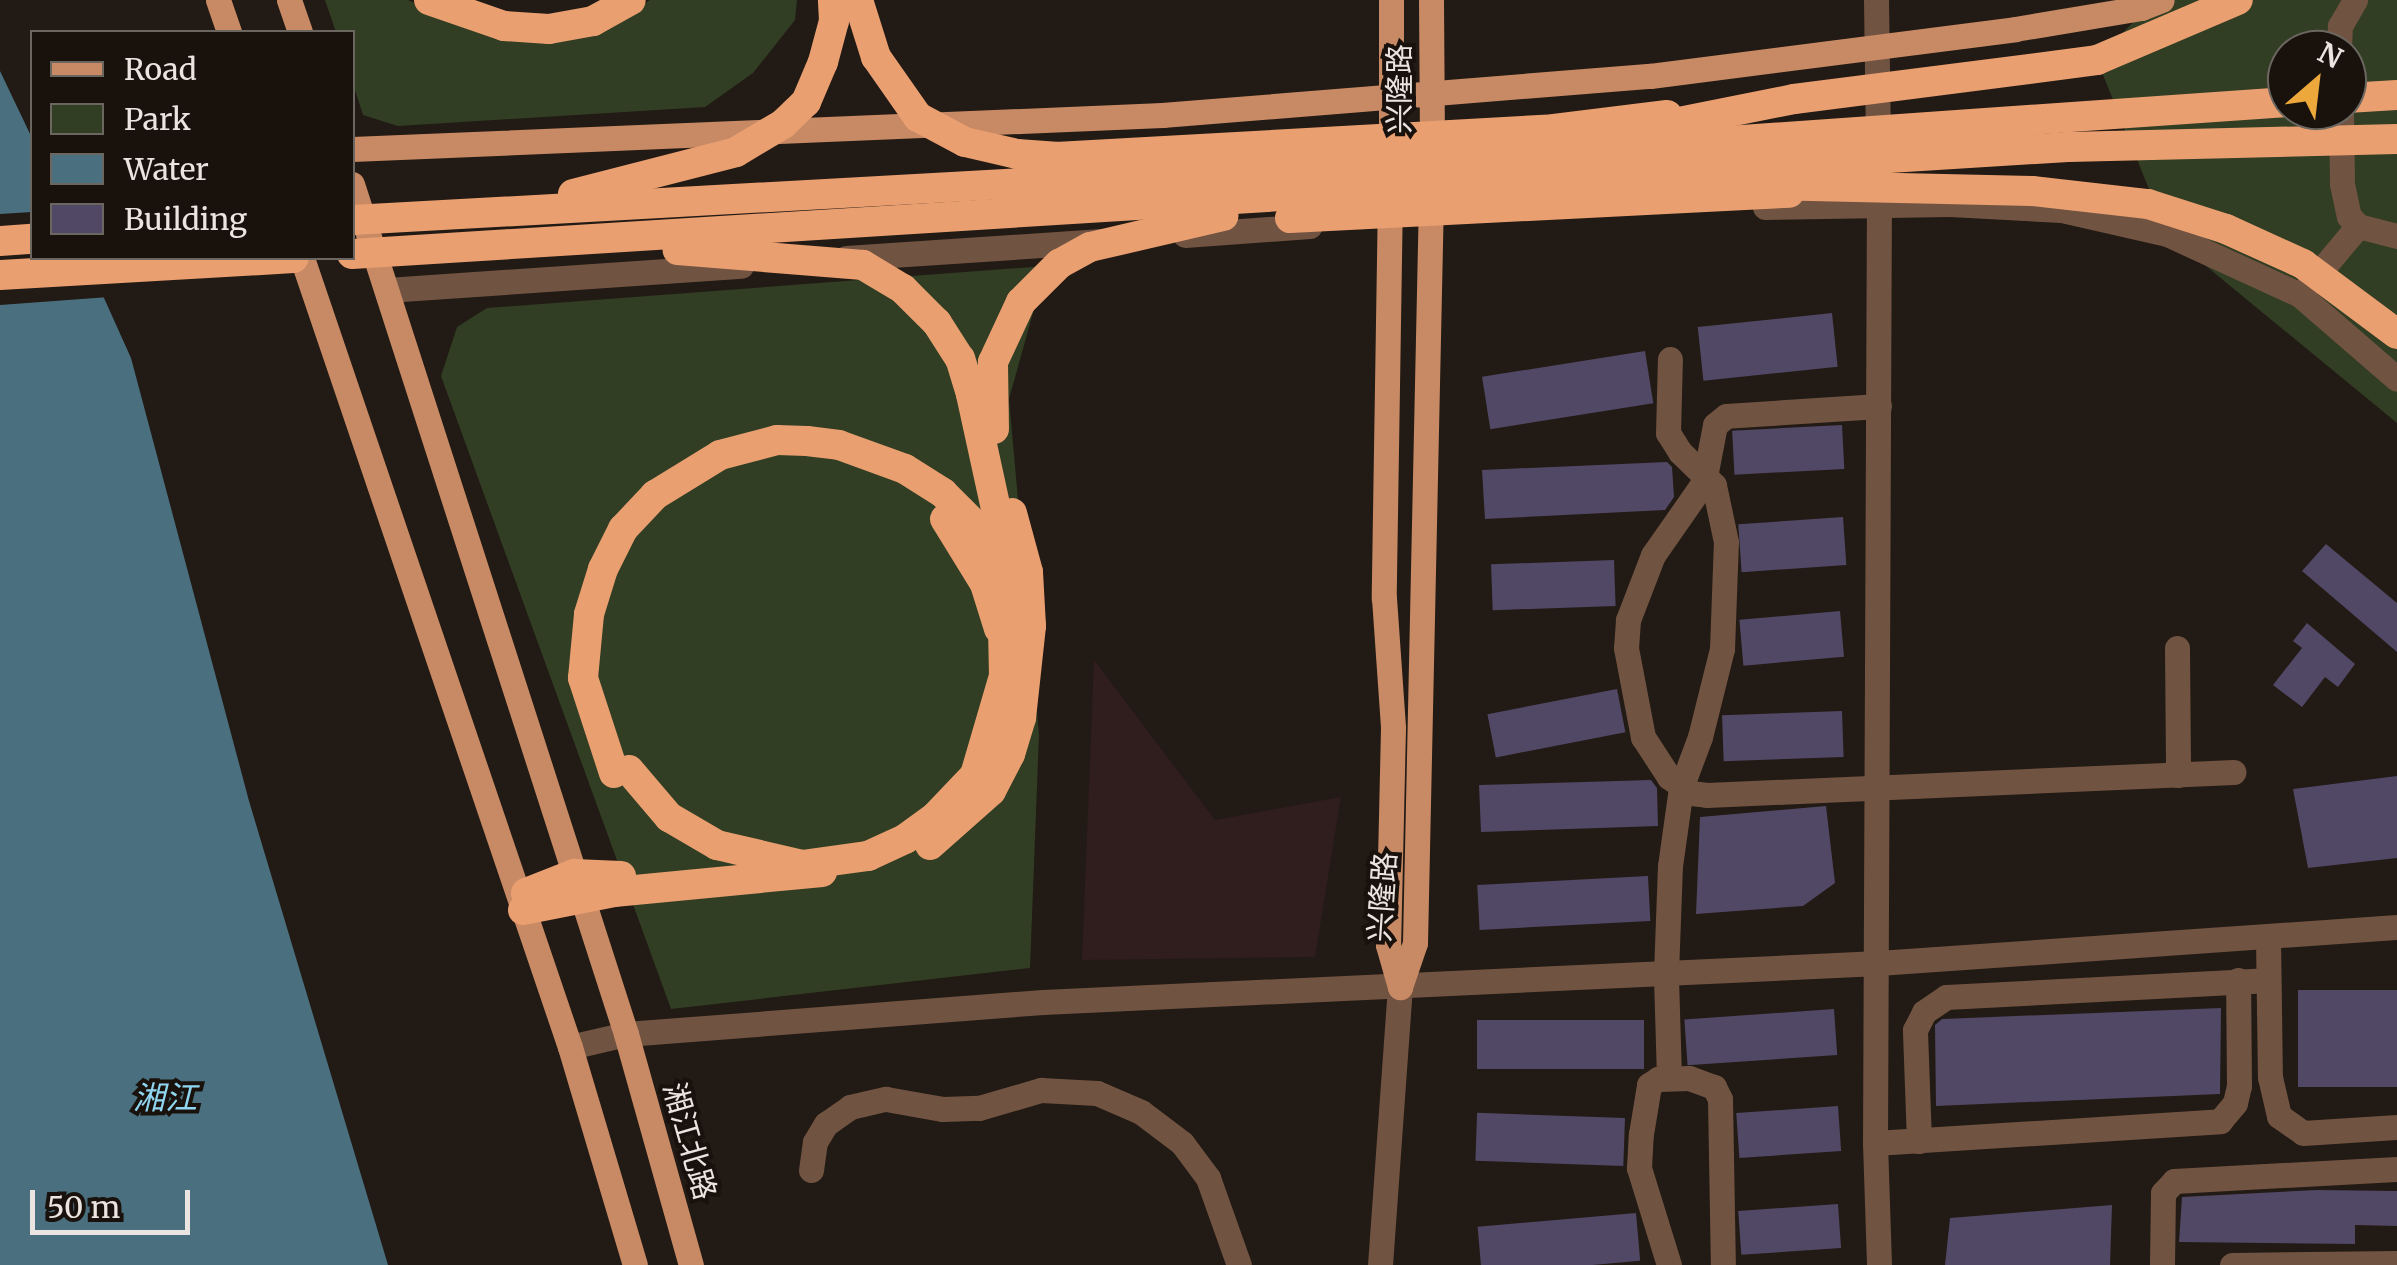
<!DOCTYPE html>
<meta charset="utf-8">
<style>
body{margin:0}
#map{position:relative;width:2397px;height:1265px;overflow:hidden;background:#221a14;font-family:Merriweather,"Noto Sans SC",serif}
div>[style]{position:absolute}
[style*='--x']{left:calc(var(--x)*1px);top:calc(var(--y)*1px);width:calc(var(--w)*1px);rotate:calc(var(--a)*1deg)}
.education>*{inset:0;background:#301d1e}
.green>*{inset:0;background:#313e23}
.water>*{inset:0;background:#4a707f}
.pier>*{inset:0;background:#221a14}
.building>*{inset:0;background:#514865;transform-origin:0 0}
.minor>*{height:25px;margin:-12.5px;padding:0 12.5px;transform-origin:12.5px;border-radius:12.5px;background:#715341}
.major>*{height:25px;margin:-12.5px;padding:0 12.5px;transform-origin:12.5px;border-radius:12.5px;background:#c88a64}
.highway>*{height:30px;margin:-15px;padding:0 15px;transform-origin:15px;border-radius:15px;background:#ea9f71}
.highway-bridge>*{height:30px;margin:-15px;padding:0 15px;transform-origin:15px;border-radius:15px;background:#ea9f71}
span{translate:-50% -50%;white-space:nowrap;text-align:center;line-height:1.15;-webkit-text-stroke:8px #18110c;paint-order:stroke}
.street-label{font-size:30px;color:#ebe5e1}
.water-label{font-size:32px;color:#90d5ef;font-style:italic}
.legend{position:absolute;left:30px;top:30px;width:325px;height:230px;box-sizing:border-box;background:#18110c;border:2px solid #6c6661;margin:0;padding:12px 18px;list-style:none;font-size:30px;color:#ebe5e1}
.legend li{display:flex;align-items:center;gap:20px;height:50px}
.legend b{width:50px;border:2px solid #6c6661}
.north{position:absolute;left:2267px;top:30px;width:100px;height:100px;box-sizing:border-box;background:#18110c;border:2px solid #6c6661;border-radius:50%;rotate:28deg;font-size:28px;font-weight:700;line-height:40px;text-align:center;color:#ebe5e1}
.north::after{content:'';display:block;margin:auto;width:35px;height:45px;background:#eda83c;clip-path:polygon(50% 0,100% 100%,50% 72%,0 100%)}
.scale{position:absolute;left:30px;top:1190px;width:160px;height:45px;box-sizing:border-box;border:5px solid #ebe5e1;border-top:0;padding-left:12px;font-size:30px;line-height:35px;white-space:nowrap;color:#ebe5e1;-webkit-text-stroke:8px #18110c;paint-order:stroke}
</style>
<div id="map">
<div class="education">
<div style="clip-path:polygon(1094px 660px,1215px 820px,1341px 797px,1315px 957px,1082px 960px)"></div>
</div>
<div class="green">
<div style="clip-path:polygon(325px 0,408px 0,473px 31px,530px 39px,633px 12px,650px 0,797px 0,795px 20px,753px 73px,705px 107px,398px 126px,363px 115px,353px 84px,352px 32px,336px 32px)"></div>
<div style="clip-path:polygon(evenodd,2154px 0,2397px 0,2397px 423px,2167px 234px,2097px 60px,2154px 0,2287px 50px,2347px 50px,2347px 110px,2287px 110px,2287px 50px)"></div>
<div style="clip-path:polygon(1046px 266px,1009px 399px,1039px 734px,1030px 968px,671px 1009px,441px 376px,457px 327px,487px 308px)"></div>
</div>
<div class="water">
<div style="clip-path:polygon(0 71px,32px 138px,32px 258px,86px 258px,131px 358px,249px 801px,388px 1265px,0 1265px)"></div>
</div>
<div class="pier">
<div style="clip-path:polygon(32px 212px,32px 258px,92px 258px,109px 297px,0 305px,0 214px)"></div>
</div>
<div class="building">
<div style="left:1832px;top:313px;width:54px;height:135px;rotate:84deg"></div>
<div style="left:1645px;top:351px;width:53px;height:165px;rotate:81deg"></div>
<div style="left:1842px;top:425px;width:44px;height:110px;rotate:87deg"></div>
<div style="clip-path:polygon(1667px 462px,1672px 467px,1674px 497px,1665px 510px,1485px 519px,1482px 470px)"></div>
<div style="left:1843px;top:517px;width:48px;height:105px;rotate:86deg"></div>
<div style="clip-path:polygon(2326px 544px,2397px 603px,2397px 652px,2302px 571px)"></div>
<div style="left:1614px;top:560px;width:46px;height:123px;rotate:88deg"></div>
<div style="left:1840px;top:611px;width:46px;height:101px;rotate:85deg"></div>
<div style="clip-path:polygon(2307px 623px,2355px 664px,2338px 687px,2325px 677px,2302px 707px,2273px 685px,2302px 648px,2293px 641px)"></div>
<div style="left:1617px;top:689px;width:44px;height:132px;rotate:79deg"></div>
<div style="left:1842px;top:711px;width:46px;height:120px;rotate:88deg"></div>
<div style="clip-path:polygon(2397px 776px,2397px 858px,2308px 868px,2293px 789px)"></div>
<div style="clip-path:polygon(1651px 780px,1657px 788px,1658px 826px,1481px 832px,1479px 785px)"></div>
<div style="clip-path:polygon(1826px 806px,1835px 883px,1803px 906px,1696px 914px,1700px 817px)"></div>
<div style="left:1648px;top:876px;width:45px;height:171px;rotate:87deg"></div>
<div style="left:2397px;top:990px;width:97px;height:99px;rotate:90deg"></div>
<div style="clip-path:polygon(2221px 1008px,2220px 1094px,1936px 1106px,1935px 1025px,1942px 1019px)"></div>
<div style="left:1834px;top:1009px;width:46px;height:150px;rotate:86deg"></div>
<div style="left:1644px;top:1020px;width:49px;height:167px;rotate:90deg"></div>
<div style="left:1838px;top:1106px;width:45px;height:102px;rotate:86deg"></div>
<div style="left:1625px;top:1118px;width:48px;height:148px;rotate:92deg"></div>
<div style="clip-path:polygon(2317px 1190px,2397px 1191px,2397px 1226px,2355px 1225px,2355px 1244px,2179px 1242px,2182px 1197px)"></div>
<div style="left:1838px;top:1204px;width:44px;height:100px;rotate:86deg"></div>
<div style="clip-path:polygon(2112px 1205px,2110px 1265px,1945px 1265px,1950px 1218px)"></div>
<div style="left:1636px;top:1213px;width:48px;height:159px;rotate:85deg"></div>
</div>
<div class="minor">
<div style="--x:1876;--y:0;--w:150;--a:89.2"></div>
<div style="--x:2339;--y:50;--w:24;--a:-88"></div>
<div style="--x:2340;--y:26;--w:30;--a:-60"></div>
<div style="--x:2341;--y:110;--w:74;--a:89.2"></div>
<div style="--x:2342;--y:184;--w:33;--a:78"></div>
<div style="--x:2349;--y:216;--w:13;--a:48"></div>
<div style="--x:2358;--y:226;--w:40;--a:14.4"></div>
<div style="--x:1879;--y:190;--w:953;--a:90.24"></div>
<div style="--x:1875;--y:1143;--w:122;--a:88.1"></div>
<div style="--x:1765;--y:207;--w:185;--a:-0.9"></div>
<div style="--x:1950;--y:204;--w:112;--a:3.1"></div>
<div style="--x:2062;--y:210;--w:108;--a:12.9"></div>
<div style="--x:2167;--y:234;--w:146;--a:24.6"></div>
<div style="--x:2300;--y:295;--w:128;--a:40.9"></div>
<div style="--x:1185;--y:235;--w:125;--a:-4.1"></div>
<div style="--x:846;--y:258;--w:256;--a:-3.8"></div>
<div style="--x:2307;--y:287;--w:80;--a:-50.1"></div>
<div style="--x:387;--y:290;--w:355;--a:-3.9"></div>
<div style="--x:1879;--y:406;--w:153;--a:176.3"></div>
<div style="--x:1726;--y:416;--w:14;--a:141"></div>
<div style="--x:1715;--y:425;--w:58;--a:100.9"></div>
<div style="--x:1704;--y:482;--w:89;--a:124.9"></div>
<div style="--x:1653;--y:555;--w:70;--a:111"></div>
<div style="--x:1628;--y:620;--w:28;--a:94"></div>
<div style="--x:1626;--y:648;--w:91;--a:79.2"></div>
<div style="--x:1643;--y:737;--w:48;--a:57"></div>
<div style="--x:1669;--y:777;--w:27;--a:36"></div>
<div style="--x:1691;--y:793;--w:16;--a:7"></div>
<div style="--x:1707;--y:795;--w:527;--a:-2.5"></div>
<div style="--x:2177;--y:648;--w:127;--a:89.5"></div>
<div style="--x:2268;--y:938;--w:139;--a:89.2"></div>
<div style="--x:2270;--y:1077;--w:40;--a:77"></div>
<div style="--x:2279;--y:1116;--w:29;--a:35"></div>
<div style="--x:2303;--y:1133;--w:94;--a:-3.7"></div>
<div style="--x:570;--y:1047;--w:57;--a:-13.1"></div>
<div style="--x:626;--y:1034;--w:418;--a:-4.4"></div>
<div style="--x:1043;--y:1002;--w:836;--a:-2.67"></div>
<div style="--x:1878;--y:963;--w:520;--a:-3.97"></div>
<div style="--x:1669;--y:1078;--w:104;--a:-91.7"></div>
<div style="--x:1666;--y:974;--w:108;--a:-87.9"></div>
<div style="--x:1670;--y:866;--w:79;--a:-82"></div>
<div style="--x:1681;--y:788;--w:54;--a:-69.6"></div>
<div style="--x:1700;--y:737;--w:91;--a:-76"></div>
<div style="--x:1722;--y:649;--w:107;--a:-87.9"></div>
<div style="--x:1726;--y:542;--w:58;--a:-101.9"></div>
<div style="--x:1714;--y:485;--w:47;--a:-135.9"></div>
<div style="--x:1680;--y:452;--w:22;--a:-122"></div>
<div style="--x:1668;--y:433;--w:74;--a:-88.5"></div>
<div style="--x:1919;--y:1141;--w:111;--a:-92.1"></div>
<div style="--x:1915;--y:1030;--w:20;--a:-63"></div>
<div style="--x:1924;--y:1012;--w:27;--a:-34"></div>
<div style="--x:1946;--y:997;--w:320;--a:-3"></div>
<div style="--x:1875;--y:1143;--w:346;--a:-3.6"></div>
<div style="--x:2220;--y:1121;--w:23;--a:-50"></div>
<div style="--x:2235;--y:1103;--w:17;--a:-77"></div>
<div style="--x:2239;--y:1086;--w:106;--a:-90.5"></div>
<div style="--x:811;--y:1170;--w:28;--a:-82"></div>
<div style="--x:815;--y:1142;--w:21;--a:-59"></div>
<div style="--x:826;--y:1124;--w:29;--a:-35"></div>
<div style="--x:850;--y:1107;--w:37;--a:-13"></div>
<div style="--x:886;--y:1099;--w:58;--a:10"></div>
<div style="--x:943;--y:1109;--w:36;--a:-2"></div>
<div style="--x:979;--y:1108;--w:65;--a:-16.2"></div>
<div style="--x:1041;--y:1090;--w:56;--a:3.1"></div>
<div style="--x:1097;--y:1093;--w:48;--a:23.4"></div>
<div style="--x:1141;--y:1112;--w:51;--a:37.1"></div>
<div style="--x:1182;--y:1143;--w:44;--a:53.4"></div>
<div style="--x:1208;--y:1178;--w:92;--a:70.4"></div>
<div style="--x:1380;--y:1265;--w:279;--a:-85.9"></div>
<div style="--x:1669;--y:1265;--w:102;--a:-107.2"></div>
<div style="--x:1639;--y:1168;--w:34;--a:-87"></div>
<div style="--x:1641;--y:1134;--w:50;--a:-80.7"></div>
<div style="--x:1649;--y:1085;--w:11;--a:-34"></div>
<div style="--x:1658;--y:1079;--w:31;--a:-2"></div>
<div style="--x:1689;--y:1078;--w:27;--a:20"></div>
<div style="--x:1714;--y:1087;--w:13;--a:63"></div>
<div style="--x:1720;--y:1099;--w:166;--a:89"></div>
<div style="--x:2162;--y:1265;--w:72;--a:-89.2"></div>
<div style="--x:2163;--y:1193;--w:16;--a:-47"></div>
<div style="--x:2174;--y:1181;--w:223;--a:-3.1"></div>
<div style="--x:2232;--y:1265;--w:165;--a:-0.7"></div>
</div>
<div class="major">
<div style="--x:218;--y:0;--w:34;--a:71"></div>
<div style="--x:289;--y:0;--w:34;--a:71"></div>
<div style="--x:1431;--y:0;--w:155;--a:89.6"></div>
<div style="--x:352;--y:149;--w:811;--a:-2.4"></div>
<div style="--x:1162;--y:115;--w:490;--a:-4.6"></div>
<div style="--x:1650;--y:76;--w:368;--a:-7.3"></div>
<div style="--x:2015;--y:29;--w:128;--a:-9.5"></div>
<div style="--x:2141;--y:8;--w:22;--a:-21"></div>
<div style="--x:1391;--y:155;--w:155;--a:-90"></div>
<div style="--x:352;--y:184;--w:893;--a:72.13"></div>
<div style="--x:626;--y:1034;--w:240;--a:74.3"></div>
<div style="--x:1390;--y:195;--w:403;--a:90.9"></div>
<div style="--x:1384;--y:598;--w:130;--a:86"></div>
<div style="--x:1393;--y:728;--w:217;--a:91.3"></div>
<div style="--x:1388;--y:945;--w:44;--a:74.1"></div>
<div style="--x:302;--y:258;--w:833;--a:71.24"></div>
<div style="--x:570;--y:1047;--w:227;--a:73.4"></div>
<div style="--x:1400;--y:987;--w:46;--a:-71.2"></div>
<div style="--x:1415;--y:943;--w:748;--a:-88.77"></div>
</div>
<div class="highway">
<div style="--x:429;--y:0;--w:79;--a:19.1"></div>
<div style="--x:504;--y:26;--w:45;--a:3.8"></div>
<div style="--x:549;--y:29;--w:45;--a:-10.3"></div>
<div style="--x:593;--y:21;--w:43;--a:-28.9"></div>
<div style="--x:2347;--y:98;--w:50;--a:-3.4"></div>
<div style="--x:0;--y:241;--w:32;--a:-4"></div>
<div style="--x:0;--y:275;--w:294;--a:-3.3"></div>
<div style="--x:945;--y:519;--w:76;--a:58.4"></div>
<div style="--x:985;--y:584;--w:47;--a:72.7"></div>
<div style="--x:614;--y:773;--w:100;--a:-108.1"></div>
<div style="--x:583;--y:678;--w:64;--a:-84.6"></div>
<div style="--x:589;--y:614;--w:47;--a:-72.7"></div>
<div style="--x:603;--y:569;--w:45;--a:-63.4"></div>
<div style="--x:623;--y:529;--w:47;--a:-46.7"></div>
<div style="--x:655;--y:495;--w:76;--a:-31.6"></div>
<div style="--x:720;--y:455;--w:59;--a:-14.7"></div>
<div style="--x:777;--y:440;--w:30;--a:2"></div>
<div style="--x:807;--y:441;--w:32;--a:7"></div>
<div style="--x:839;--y:445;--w:70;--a:20"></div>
<div style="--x:905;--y:469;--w:45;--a:32.3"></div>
<div style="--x:943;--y:493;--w:45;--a:45"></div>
<div style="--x:975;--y:525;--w:63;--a:59.3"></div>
<div style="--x:526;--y:893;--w:52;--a:-21.6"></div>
<div style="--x:574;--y:874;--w:47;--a:2.4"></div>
<div style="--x:523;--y:910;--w:93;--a:-11.2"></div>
<div style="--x:614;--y:892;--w:209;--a:-5.5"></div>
</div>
<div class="highway-bridge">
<div style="--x:858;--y:0;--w:60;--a:72.5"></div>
<div style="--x:876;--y:57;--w:73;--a:55"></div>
<div style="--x:918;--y:117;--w:53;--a:28"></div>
<div style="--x:965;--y:142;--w:53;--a:13"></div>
<div style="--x:1017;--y:154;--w:56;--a:4.1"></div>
<div style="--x:1649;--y:128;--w:148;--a:-11.3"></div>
<div style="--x:1794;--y:99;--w:305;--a:-7.3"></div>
<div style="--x:2097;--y:60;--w:153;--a:-23.1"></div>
<div style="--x:1056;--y:157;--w:499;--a:-3.2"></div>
<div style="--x:1554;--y:129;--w:114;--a:-7.1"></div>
<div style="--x:1770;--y:185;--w:262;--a:1.3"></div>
<div style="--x:2032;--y:191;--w:117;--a:6.4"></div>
<div style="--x:2148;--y:204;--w:82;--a:17.8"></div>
<div style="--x:2226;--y:229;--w:85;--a:24.4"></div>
<div style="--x:2303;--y:264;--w:117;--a:36.7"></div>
<div style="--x:573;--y:194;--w:168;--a:-14.4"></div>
<div style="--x:736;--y:152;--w:55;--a:-30.8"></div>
<div style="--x:783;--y:124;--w:32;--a:-44"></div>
<div style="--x:806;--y:102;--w:43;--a:-67"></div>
<div style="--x:823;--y:62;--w:42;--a:-75"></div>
<div style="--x:834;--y:21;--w:21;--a:-93"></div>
<div style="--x:1290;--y:218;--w:500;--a:-2.9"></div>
<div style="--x:352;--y:220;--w:1164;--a:-3.15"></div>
<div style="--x:1514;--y:156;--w:775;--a:-4"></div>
<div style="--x:352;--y:254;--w:1719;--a:-3.57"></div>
<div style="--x:2068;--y:147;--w:329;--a:-1.4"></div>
<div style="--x:994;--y:429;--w:67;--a:-90.9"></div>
<div style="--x:993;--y:362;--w:66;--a:-65"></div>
<div style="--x:1021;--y:302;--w:54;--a:-45"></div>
<div style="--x:1059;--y:264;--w:35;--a:-29"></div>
<div style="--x:1090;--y:247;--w:137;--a:-13.1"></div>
<div style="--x:629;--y:770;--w:62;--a:49.6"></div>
<div style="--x:669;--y:817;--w:56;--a:30.3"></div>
<div style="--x:717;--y:845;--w:87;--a:13.2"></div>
<div style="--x:802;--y:865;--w:67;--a:-7.8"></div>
<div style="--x:868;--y:856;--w:41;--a:-24.7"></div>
<div style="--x:905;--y:839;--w:37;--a:-36"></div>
<div style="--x:935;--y:817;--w:58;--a:-46.4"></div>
<div style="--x:975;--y:775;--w:103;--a:-73.7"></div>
<div style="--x:1004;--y:676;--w:144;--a:-91.2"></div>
<div style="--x:1001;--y:532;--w:141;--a:-102.3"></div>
<div style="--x:971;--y:394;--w:37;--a:-107"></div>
<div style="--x:960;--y:359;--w:43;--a:-122.6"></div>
<div style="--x:937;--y:323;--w:48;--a:-135"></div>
<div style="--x:903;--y:289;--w:47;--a:-149"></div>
<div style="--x:863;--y:265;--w:186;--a:-175.4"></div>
<div style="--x:930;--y:845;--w:81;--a:-41.5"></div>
<div style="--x:991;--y:791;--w:42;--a:-62.8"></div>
<div style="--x:1010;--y:754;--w:38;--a:-73"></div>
<div style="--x:1021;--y:718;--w:93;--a:-83.8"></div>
<div style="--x:1031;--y:626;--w:54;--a:-93.2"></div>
<div style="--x:1028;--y:572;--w:61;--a:-105.2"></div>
</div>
<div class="street-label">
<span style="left:1399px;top:89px;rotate:-90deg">兴隆路</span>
<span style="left:1382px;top:897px;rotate:-86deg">兴隆路</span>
<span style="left:690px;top:1141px;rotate:74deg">湘江北路</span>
</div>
<div class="water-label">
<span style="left:165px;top:1098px">湘江</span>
</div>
<ul class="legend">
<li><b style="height:12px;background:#c88a64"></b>Road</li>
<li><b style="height:28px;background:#313e23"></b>Park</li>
<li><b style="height:28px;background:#4a707f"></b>Water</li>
<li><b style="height:28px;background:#514865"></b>Building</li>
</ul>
<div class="north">N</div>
<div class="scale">50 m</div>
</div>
